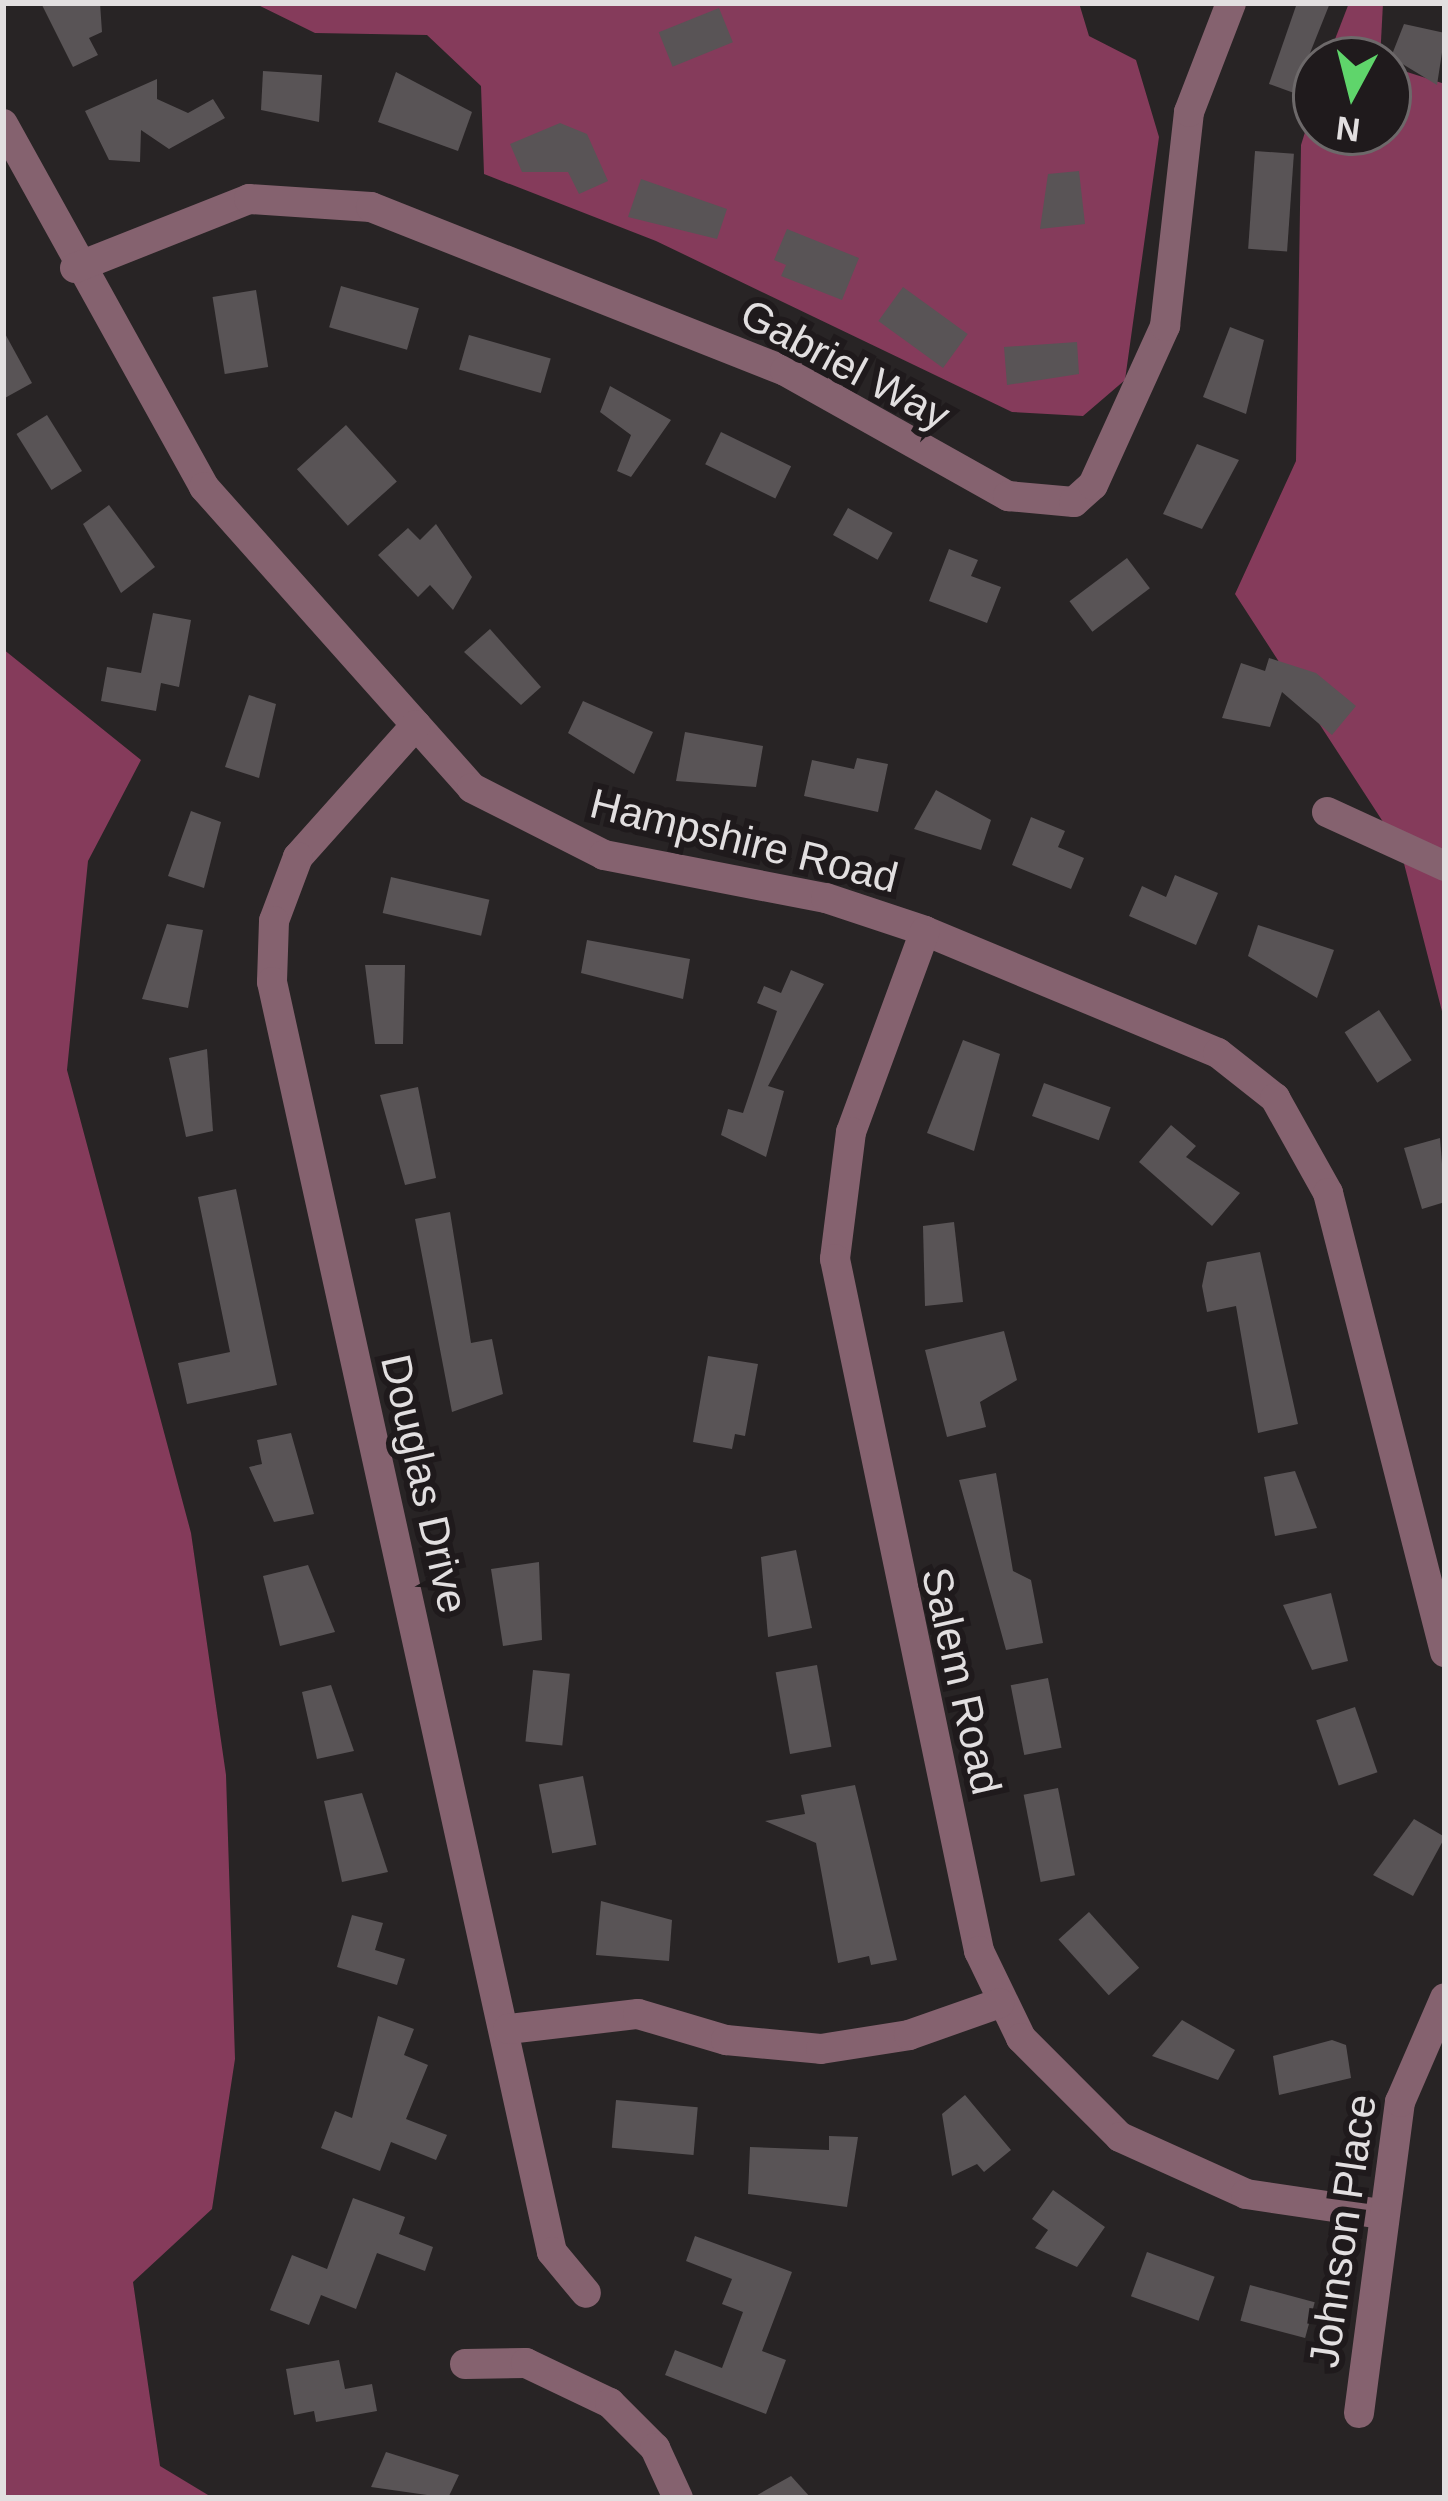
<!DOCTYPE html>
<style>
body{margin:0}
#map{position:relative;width:1448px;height:2501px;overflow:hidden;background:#282425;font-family:Helvetica,sans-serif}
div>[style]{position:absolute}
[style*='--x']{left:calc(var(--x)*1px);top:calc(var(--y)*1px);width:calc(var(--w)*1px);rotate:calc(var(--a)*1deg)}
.forest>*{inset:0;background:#853b5b}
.building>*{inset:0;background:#595456;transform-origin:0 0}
.minor>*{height:30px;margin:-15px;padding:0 15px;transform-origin:15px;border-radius:15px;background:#85626f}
span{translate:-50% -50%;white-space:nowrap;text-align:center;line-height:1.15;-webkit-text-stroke:12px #1f1a1c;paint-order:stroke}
.street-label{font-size:42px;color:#e2dfe0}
.frame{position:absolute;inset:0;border:6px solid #e2dfe0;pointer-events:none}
.north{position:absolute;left:1292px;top:36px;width:120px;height:120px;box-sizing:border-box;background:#1f1a1c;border:3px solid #6d696a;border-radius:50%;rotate:187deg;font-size:33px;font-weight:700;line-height:48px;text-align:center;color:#e2dfe0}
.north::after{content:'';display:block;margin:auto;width:42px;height:54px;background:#5fd56b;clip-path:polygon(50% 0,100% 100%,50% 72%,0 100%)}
</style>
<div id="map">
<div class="forest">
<div style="clip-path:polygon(254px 3px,1079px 3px,1089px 36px,1136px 60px,1159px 137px,1125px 380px,1083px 416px,1012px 412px,656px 241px,484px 174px,481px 86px,427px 35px,315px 33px)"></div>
<div style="clip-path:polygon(1349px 3px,1383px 3px,1380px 60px,1327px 60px)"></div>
<div style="clip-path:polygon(1388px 66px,1445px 84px,1445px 1023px,1400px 848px,1235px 594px,1296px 461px,1301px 145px,1316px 97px,1316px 132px,1388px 132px)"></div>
<div style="clip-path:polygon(3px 649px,141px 760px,88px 861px,67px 1070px,191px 1533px,226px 1775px,235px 2059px,212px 2209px,133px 2282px,160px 2466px,213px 2498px,3px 2498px)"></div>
</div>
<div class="building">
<div style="clip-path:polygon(41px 3px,100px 3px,102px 32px,89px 38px,98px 55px,73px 67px)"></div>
<div style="clip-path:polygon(1297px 3px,1330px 3px,1294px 93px,1269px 84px)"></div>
<div style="left:719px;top:8px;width:37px;height:65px;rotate:68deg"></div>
<div style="clip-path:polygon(1404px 24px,1445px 33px,1437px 85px,1391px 57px)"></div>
<div style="clip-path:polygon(263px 71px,322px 75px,319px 122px,261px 110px)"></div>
<div style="clip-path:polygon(396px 72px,472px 112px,458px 151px,378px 122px)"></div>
<div style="clip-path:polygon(157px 79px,157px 99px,188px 113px,213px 99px,225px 118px,169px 149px,141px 130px,140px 162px,109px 160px,85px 111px)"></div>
<div style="clip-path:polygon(560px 123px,587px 134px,608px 181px,579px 194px,568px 172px,522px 172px,510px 144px)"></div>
<div style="left:1255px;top:151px;width:39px;height:98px;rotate:4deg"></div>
<div style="clip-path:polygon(1079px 171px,1085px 224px,1040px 229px,1048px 174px)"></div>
<div style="clip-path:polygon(641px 179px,727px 209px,717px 239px,628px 217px)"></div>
<div style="clip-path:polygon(787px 229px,859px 258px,842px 300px,781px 276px,786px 265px,774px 260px)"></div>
<div style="left:341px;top:286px;width:81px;height:43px;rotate:16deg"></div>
<div style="left:903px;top:287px;width:80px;height:42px;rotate:36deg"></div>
<div style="left:256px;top:290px;width:78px;height:44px;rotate:81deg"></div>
<div style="clip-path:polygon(1230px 327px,1264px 340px,1246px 414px,1203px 397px)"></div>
<div style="clip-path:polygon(3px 330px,32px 383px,3px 399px)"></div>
<div style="left:469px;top:335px;width:85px;height:36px;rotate:16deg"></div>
<div style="clip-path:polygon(1077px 342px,1079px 374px,1007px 385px,1004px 347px)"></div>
<div style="clip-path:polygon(610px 386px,671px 420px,631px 477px,617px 471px,631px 435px,600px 412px)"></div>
<div style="left:47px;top:415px;width:66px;height:36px;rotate:58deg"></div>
<div style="left:346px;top:425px;width:76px;height:66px;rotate:48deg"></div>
<div style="left:721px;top:432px;width:78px;height:36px;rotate:26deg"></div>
<div style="clip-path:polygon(1197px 444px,1239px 460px,1202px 529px,1163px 514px)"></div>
<div style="clip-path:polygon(109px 505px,155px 567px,121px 593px,83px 524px)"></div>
<div style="left:848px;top:508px;width:51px;height:31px;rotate:29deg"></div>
<div style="clip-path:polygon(436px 524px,472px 577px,453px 610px,430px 585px,418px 597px,378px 555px,408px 528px,420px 540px)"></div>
<div style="clip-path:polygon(949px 549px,978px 560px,971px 576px,1001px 587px,987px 623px,929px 601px)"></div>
<div style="left:1127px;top:558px;width:38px;height:72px;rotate:53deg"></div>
<div style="clip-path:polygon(153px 613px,191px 620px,179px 687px,161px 683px,156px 711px,101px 701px,107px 667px,141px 673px)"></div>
<div style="clip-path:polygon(490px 629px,541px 687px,521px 705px,464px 652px)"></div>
<div style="clip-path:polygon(1269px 658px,1316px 673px,1356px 706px,1332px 735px,1282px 692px,1270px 727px,1222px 718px,1241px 663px,1265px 671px)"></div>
<div style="clip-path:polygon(249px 695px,276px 704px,259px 778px,225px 767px)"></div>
<div style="clip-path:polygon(583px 701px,653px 732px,634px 774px,568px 733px)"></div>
<div style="clip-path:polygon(685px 732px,763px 746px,756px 787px,676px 781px)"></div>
<div style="clip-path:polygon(857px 758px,888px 764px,878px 812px,804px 796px,812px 760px,854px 769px)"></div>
<div style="clip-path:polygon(936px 790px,991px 820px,981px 850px,914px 829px)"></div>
<div style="clip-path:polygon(191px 811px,221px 822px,204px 888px,168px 876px)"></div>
<div style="clip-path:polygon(1031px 817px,1065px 831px,1058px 847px,1084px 858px,1071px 889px,1012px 865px)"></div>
<div style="clip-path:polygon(1175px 875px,1218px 893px,1196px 945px,1129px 916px,1142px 886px,1166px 897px)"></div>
<div style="left:391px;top:877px;width:101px;height:37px;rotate:13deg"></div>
<div style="clip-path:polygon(167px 924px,203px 930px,188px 1008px,142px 999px)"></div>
<div style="clip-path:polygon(1258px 925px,1334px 950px,1317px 998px,1248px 956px)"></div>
<div style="clip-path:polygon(587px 940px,690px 959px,683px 999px,581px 973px)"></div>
<div style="clip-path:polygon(365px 965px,405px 965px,403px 1044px,375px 1044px)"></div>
<div style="clip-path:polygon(791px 970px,824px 984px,768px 1086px,784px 1091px,766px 1157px,721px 1135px,728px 1109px,743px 1113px,777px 1011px,757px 1003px,764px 986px,781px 993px)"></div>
<div style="left:1379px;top:1010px;width:60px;height:41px;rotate:57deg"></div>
<div style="clip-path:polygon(963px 1040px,1000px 1054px,974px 1151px,927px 1133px)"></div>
<div style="clip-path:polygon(207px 1049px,213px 1131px,186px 1137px,169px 1058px)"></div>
<div style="left:1044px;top:1083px;width:71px;height:35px;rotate:20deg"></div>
<div style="clip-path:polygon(418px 1087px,436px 1178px,405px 1185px,380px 1095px)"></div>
<div style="clip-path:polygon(1171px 1125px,1196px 1146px,1186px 1157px,1240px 1193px,1212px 1226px,1139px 1162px)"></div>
<div style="clip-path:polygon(1440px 1138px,1445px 1202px,1422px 1209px,1404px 1148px)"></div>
<div style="clip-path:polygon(236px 1189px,277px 1385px,187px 1404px,178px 1363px,230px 1352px,198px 1197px)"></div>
<div style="clip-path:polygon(450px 1212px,471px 1343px,492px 1339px,503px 1394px,452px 1412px,415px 1219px)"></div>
<div style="clip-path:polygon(954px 1222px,963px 1302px,925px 1306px,923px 1226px)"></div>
<div style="clip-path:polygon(1260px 1252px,1298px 1424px,1258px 1433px,1236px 1306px,1207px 1312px,1202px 1286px,1207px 1262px)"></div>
<div style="clip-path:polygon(1004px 1331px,1017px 1380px,980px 1402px,986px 1427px,947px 1437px,925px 1350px)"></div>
<div style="clip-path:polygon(708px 1356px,758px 1364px,745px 1436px,735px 1434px,732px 1449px,693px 1442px)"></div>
<div style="clip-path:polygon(291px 1433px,314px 1514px,274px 1522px,249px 1467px,262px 1464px,257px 1440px)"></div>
<div style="clip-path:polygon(1295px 1471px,1317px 1528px,1275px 1536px,1264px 1477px)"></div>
<div style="clip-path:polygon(996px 1473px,1013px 1571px,1031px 1580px,1043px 1643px,1006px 1650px,959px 1480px)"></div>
<div style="clip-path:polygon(796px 1550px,812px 1628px,768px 1637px,761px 1557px)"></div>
<div style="clip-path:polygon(539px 1562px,542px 1640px,503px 1646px,491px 1569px)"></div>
<div style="clip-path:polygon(308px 1565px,335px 1632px,280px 1646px,263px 1576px)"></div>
<div style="clip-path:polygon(1331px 1593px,1348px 1661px,1312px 1670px,1283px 1605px)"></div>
<div style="left:817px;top:1665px;width:83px;height:42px;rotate:80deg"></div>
<div style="left:533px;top:1670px;width:37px;height:72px;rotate:6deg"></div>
<div style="left:1048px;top:1678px;width:71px;height:38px;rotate:79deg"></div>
<div style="clip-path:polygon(331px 1685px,354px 1751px,317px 1759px,302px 1692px)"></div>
<div style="left:1355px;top:1707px;width:69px;height:41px;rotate:71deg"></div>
<div style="left:583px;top:1776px;width:70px;height:45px;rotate:79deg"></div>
<div style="clip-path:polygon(855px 1785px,897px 1960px,871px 1965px,869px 1956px,838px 1963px,816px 1843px,765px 1821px,805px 1814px,801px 1795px)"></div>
<div style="left:1058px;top:1788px;width:89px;height:35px;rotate:79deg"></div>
<div style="clip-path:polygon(362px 1793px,388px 1872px,342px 1882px,324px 1801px)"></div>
<div style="clip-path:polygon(1414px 1819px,1445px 1837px,1413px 1896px,1373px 1875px)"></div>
<div style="clip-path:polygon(601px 1901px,672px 1920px,669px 1961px,596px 1955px)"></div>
<div style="left:1089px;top:1912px;width:75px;height:41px;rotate:48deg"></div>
<div style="clip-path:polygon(352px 1915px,383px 1923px,375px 1950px,405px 1959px,397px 1985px,337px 1967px)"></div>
<div style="clip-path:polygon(378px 2016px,414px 2029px,404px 2055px,428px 2065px,406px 2119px,447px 2135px,436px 2160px,391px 2142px,380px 2171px,321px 2148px,335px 2111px,352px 2118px)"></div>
<div style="clip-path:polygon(1182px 2020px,1235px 2050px,1218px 2080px,1152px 2056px)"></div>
<div style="clip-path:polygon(1332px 2040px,1346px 2045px,1351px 2078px,1279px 2095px,1273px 2056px)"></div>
<div style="clip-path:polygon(965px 2095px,1011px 2150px,984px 2172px,977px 2164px,952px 2176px,942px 2114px)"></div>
<div style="left:616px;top:2100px;width:82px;height:48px;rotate:5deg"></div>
<div style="clip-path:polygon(829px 2136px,858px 2137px,847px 2207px,748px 2194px,750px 2147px,829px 2150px)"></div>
<div style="clip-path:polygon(1053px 2190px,1105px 2227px,1077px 2267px,1035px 2248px,1048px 2230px,1032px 2219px)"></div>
<div style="clip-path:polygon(353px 2198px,405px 2217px,399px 2234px,433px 2247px,425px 2271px,377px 2253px,356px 2309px,321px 2295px,309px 2325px,270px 2310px,292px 2255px,327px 2269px)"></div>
<div style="clip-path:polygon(695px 2236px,792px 2272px,762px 2351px,786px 2360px,766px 2414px,665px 2375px,675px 2350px,722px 2368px,743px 2312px,722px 2304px,732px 2279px,686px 2261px)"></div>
<div style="left:1147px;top:2252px;width:72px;height:47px;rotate:20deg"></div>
<div style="left:1250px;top:2285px;width:67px;height:37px;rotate:15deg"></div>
<div style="clip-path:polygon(339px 2360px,345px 2389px,372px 2384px,377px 2411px,316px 2422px,314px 2411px,294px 2415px,286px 2369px)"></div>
<div style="clip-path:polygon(386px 2452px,459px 2475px,448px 2498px,371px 2487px)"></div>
<div style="clip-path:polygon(791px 2476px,811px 2498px,752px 2498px)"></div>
</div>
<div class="minor">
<div style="--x:3;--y:124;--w:415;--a:61"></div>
<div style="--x:204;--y:487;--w:403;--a:48.3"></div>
<div style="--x:472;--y:788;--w:148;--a:26.9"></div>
<div style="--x:604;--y:855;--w:226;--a:11"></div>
<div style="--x:826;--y:898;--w:104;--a:18.4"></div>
<div style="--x:925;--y:931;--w:317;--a:22.6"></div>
<div style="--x:1218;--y:1053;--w:73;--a:38.3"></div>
<div style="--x:1275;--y:1098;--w:109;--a:60.8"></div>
<div style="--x:1328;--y:1193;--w:474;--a:75.7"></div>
<div style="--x:75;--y:268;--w:187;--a:-21.6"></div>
<div style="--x:249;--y:199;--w:122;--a:3.8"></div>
<div style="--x:371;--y:207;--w:445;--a:21.6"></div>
<div style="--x:785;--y:371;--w:256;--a:29.3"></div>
<div style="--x:1008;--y:496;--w:66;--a:5.2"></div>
<div style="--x:1074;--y:502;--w:25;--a:-42"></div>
<div style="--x:1093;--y:485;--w:175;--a:-65.6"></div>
<div style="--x:1165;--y:326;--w:215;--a:-83.6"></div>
<div style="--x:1189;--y:112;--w:117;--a:-68.9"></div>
<div style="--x:416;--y:725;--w:177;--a:131.8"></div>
<div style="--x:298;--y:857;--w:68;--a:110.6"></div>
<div style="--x:274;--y:921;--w:61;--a:91.9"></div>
<div style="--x:272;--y:982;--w:1300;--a:77.57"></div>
<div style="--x:552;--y:2252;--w:53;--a:50.3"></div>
<div style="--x:1327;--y:812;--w:130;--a:24.6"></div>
<div style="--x:925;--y:931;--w:214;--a:110.2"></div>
<div style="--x:851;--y:1132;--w:128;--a:97.2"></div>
<div style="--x:835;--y:1259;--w:707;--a:78.24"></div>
<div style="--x:979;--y:1951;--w:97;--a:64.2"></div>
<div style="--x:1021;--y:2038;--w:140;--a:45"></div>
<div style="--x:1120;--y:2137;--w:138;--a:24.3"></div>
<div style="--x:1246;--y:2194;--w:137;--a:8.4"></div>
<div style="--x:508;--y:2029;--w:131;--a:-6.6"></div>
<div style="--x:638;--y:2014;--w:92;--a:16.5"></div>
<div style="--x:726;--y:2040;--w:95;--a:5.4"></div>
<div style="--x:821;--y:2049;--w:89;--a:-9"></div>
<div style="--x:909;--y:2035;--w:96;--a:-19.4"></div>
<div style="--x:465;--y:2364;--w:61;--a:-0.9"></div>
<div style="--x:526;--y:2363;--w:93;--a:25.5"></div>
<div style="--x:610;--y:2403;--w:64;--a:45"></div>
<div style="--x:655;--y:2448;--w:55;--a:65.3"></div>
<div style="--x:1359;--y:2413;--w:314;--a:-82.5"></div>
<div style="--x:1400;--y:2102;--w:113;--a:-66.6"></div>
</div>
<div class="street-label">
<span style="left:845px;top:365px;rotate:28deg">Gabriel Way</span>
<span style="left:744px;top:841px;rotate:14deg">Hampshire Road</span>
<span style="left:424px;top:1484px;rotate:77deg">Douglas Drive</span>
<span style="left:961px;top:1681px;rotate:77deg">Salem Road</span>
<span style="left:1343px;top:2231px;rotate:-82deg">Johnson Place</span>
</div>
<div class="frame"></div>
<div class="north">N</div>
</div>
